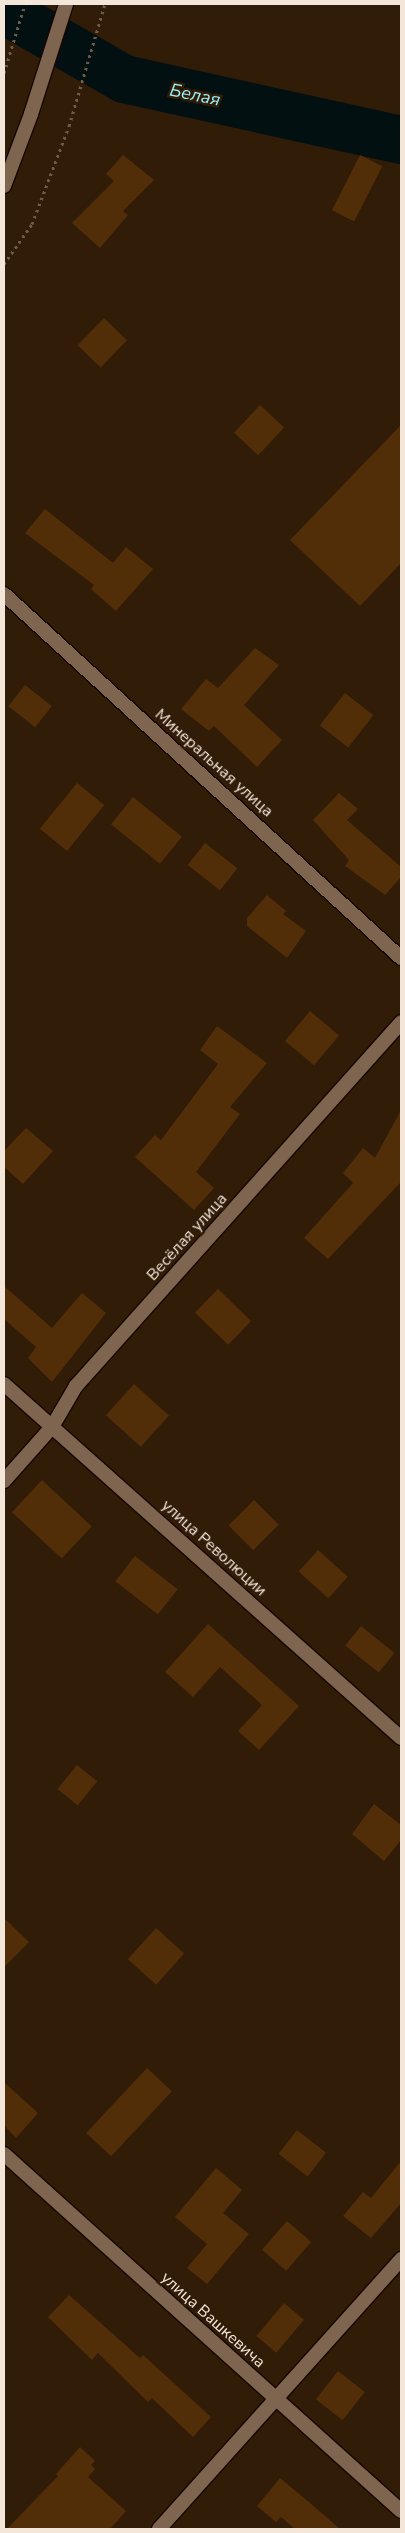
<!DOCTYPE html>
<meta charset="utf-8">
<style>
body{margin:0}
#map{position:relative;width:405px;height:2533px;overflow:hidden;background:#311c08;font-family:"Nunito Sans",sans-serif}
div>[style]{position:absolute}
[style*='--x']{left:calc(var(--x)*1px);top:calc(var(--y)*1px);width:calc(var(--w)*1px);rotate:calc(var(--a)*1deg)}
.river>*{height:48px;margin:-24px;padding:0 24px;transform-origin:24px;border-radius:24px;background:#021011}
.building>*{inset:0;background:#512e08;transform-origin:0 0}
.path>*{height:3px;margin-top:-1.5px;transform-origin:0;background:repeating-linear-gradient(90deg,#6e5b49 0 2.5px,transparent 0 6.5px)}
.roads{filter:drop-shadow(1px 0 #180600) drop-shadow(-1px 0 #180600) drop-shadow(0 1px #180600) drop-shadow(0 -1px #180600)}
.minor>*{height:14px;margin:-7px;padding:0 7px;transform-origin:7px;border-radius:7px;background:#7e654f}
.secondary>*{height:14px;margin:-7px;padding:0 7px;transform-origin:7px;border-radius:7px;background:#7e654f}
span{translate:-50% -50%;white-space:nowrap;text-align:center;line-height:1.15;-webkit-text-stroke:5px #311c08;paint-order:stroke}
.street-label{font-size:16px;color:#f5e6da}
.water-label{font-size:18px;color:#96f3fa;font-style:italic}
.frame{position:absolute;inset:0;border:5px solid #f5e6da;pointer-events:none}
</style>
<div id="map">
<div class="river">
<div style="--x:4;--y:10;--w:138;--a:29.9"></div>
<div style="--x:124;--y:79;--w:284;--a:12.4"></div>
</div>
<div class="building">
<div style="clip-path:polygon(123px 155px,154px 180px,123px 211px,128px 215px,100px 248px,72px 223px,114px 181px,106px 174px)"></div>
<div style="left:360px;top:155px;width:25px;height:62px;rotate:27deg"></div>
<div style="left:104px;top:318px;width:32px;height:38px;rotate:44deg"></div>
<div style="left:260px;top:405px;width:33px;height:38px;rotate:43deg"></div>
<div style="clip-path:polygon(401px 425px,401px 563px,360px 606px,290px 540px)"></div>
<div style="clip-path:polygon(45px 509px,113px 563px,126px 547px,153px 569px,116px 611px,91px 589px,94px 585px,25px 533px)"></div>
<div style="clip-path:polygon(255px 648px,279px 665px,244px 705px,282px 740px,257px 767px,214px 726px,209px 731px,181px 709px,206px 679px,218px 688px)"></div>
<div style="left:25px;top:685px;width:34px;height:27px;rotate:38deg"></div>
<div style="left:345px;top:693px;width:36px;height:41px;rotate:38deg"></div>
<div style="left:77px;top:783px;width:35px;height:59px;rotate:39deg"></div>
<div style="clip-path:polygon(339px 793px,358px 809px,347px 820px,401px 867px,401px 877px,385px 895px,345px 866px,349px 860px,313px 820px)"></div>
<div style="left:133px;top:797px;width:63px;height:35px;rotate:39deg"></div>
<div style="left:205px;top:843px;width:41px;height:28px;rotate:38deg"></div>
<div style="clip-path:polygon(267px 895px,286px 911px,283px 914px,306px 931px,287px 958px,247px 926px,247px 918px)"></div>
<div style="left:310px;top:1011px;width:38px;height:39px;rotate:40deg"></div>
<div style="clip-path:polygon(217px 1026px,267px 1063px,230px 1107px,240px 1114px,196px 1172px,214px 1188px,194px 1210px,135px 1157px,155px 1135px,161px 1140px,218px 1064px,200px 1050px)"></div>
<div style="clip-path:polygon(401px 1110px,401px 1182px,328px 1259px,304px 1238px,353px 1183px,343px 1173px,363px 1148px,375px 1158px)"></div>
<div style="clip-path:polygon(26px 1128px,53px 1151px,23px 1184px,4px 1167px,4px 1151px)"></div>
<div style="clip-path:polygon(4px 1286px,52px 1328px,82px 1293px,106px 1313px,52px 1382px,28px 1358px,36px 1347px,4px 1319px)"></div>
<div style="left:218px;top:1289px;width:46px;height:33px;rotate:44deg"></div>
<div style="left:134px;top:1384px;width:47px;height:42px;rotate:42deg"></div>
<div style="left:42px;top:1480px;width:68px;height:44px;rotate:43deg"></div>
<div style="left:254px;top:1500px;width:35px;height:36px;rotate:45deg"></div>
<div style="left:318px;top:1550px;width:40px;height:29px;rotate:42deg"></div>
<div style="left:135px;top:1556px;width:54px;height:32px;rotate:38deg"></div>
<div style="clip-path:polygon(208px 1624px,299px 1706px,259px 1750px,238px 1731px,262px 1705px,220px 1667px,193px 1697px,165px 1672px)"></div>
<div style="left:361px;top:1626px;width:43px;height:25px;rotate:39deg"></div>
<div style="left:77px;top:1765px;width:26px;height:31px;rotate:39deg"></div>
<div style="clip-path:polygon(374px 1804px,401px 1825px,401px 1840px,384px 1861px,352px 1834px)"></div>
<div style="clip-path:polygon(4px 1918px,29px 1942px,4px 1967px)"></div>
<div style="left:156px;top:1928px;width:38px;height:42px;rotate:42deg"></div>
<div style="left:147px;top:2068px;width:34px;height:89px;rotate:43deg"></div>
<div style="clip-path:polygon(4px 2082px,38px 2113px,16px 2138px,4px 2125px)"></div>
<div style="left:297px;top:2130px;width:37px;height:30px;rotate:38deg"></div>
<div style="clip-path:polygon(401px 2161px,401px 2203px,371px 2238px,343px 2216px,363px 2192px,371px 2198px)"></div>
<div style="clip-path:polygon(216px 2168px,242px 2190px,223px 2213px,249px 2234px,207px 2284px,187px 2268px,207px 2244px,175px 2217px)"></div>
<div style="left:287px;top:2221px;width:32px;height:38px;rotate:41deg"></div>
<div style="clip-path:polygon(69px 2295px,140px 2358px,143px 2355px,211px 2417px,193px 2437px,152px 2398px,148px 2402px,98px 2353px,92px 2360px,48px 2317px)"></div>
<div style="left:284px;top:2303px;width:26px;height:43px;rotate:40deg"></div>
<div style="left:338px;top:2371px;width:34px;height:36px;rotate:38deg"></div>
<div style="clip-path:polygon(80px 2447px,95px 2461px,91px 2465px,95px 2469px,88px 2477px,126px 2511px,110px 2529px,7px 2529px,58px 2476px,56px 2474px)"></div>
<div style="clip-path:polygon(280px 2478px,310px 2503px,340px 2529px,295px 2529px,281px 2517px,276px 2522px,257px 2506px)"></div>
</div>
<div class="path">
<div style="--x:4;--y:73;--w:72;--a:-73.1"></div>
<div style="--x:4;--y:264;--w:49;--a:-55"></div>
<div style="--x:32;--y:224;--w:105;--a:-69.3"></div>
<div style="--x:69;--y:126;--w:127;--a:-73.6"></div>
</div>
<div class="roads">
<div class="minor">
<div style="--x:4;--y:594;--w:539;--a:42.52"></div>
<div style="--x:4;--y:1384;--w:532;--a:41.72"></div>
<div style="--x:4;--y:1481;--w:72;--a:-48.4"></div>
<div style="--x:52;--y:1427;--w:48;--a:-59.7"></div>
<div style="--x:76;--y:1386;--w:488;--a:-48.2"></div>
<div style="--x:4;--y:2154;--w:534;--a:41.96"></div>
<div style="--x:159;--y:2529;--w:363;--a:-48.1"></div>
</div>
<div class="secondary">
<div style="--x:4;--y:186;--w:77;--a:-69.4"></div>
<div style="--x:31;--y:114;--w:115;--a:-72.3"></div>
</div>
</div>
<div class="street-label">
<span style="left:214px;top:763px;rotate:42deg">Минеральная улица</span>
<span style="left:187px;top:1237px;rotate:-48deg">Весёлая улица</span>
<span style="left:214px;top:1548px;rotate:42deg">улица Революции</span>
<span style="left:213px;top:2320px;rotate:42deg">улица Вашкевича</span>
</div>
<div class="water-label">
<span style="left:195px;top:95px;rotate:12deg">Белая</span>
</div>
<div class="frame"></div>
</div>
